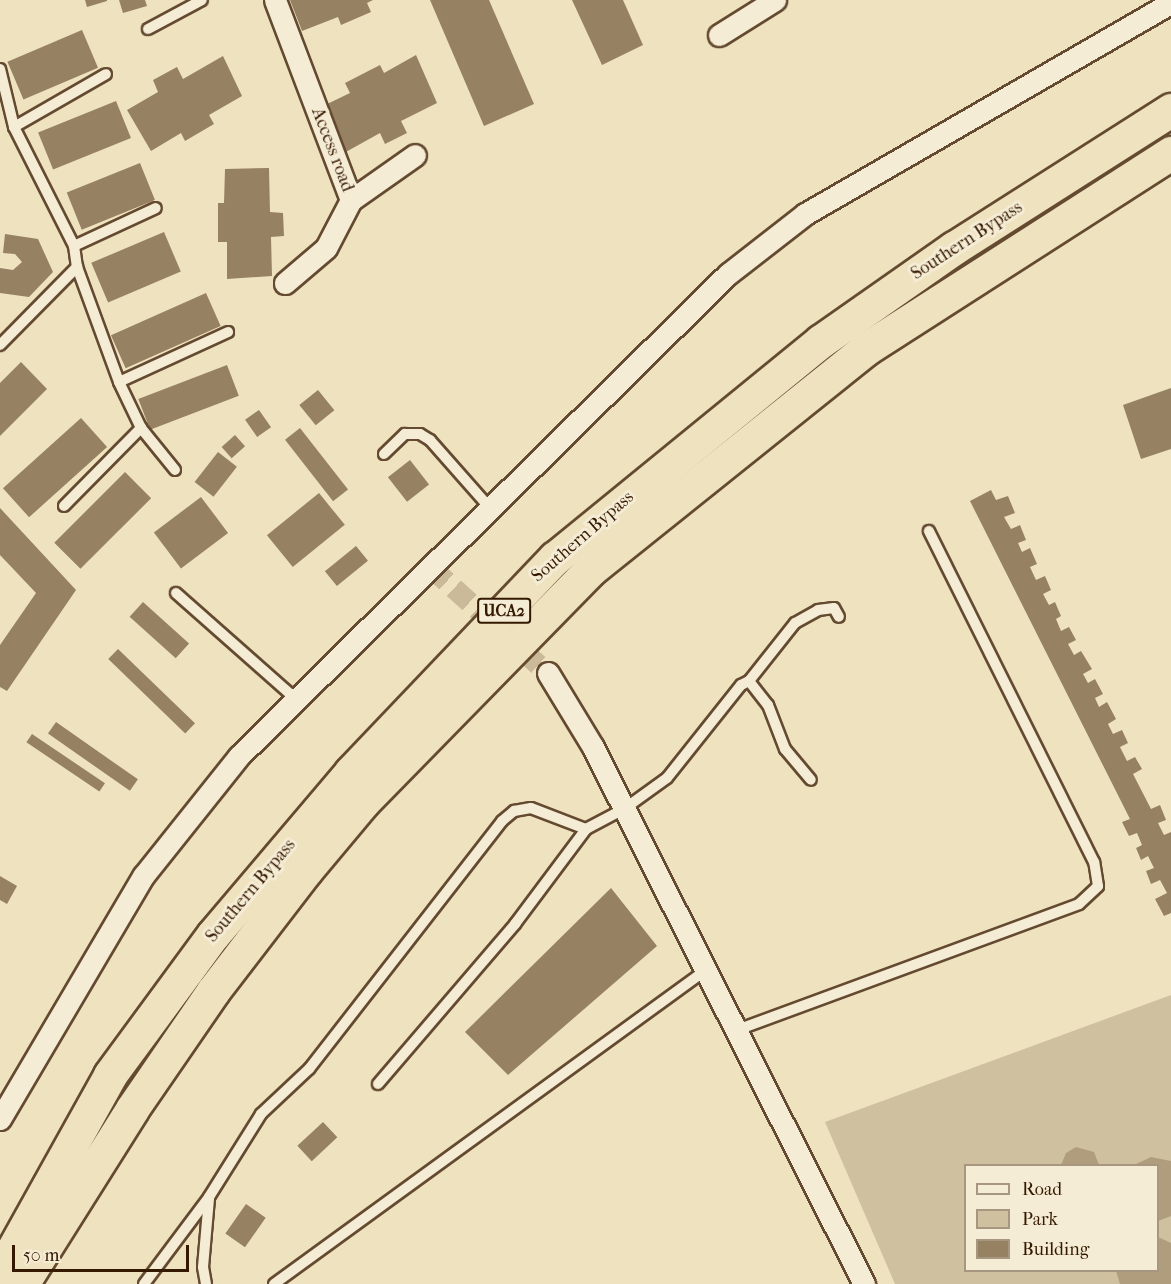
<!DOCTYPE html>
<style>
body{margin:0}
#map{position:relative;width:1171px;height:1284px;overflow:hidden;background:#efe2bf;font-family:"IM FELL French Canon",serif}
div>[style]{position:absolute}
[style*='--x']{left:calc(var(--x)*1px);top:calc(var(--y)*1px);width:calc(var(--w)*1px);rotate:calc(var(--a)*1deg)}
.green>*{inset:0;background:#cfc09f}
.water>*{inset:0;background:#b09d7e}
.building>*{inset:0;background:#968163;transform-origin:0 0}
.minor-tunnel>*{height:21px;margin-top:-10.5px;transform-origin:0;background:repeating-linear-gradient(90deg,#caba99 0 21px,transparent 0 31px)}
.roads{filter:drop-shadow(2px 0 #644a30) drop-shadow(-2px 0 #644a30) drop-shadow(0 2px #644a30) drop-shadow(0 -2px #644a30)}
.service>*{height:10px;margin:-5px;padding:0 5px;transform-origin:5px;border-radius:5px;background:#f5ecd5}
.minor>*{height:21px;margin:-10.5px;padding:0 10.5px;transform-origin:10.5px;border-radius:10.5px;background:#f5ecd5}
.trunk>*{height:33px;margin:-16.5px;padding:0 16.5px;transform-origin:16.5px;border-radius:16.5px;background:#efe2bf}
span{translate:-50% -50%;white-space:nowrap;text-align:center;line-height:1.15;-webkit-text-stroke:6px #f5ecd5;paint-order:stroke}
.shield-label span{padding:2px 4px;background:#f5ecd5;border:2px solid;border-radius:4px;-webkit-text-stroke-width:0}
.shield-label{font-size:16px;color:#351800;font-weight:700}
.street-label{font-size:18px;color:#351800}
.legend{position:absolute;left:964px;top:1164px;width:195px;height:108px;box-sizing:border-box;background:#f5ecd5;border:2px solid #a89780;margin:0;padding:8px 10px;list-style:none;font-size:18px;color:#351800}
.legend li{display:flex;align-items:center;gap:12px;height:30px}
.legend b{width:30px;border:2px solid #a89780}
.scale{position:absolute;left:12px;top:1245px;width:177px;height:27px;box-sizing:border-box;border:3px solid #351800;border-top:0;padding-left:8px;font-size:18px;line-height:21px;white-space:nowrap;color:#351800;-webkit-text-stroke:4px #f5ecd5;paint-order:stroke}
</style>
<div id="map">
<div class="green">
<div style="clip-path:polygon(evenodd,1171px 995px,1171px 1284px,895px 1284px,825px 1122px,1171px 995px,966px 1166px,1158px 1166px,1158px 1270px,966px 1270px,966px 1166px)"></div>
</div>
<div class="water">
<div style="clip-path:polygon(1076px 1147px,1094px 1152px,1099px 1165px,1061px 1165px,1066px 1153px)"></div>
<div style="clip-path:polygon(1151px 1157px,1171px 1161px,1171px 1216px,1158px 1221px,1158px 1166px,1134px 1165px)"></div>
<div style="clip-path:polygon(1158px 1237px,1171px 1243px,1171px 1284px,1120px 1284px,1116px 1271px,1158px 1270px)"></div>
</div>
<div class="building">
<div style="clip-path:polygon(85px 0,107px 0,107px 1px,87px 7px)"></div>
<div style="clip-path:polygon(119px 0,145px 0,147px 6px,123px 13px)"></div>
<div style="clip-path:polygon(290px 0,373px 0,367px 3px,371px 12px,341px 25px,338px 17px,302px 31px)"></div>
<div style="clip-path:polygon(430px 0,489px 0,534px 104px,484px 126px)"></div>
<div style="clip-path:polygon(572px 0,623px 0,643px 45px,602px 65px)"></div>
<div style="left:82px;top:30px;width:41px;height:81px;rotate:67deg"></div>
<div style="clip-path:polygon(416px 55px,437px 103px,401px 121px,407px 133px,385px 144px,380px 133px,344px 153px,323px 106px,350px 93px,345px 83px,380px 65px,384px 73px)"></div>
<div style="clip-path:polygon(223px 56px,242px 96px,209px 115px,214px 124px,185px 141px,181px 133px,151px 151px,127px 110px,158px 92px,153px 80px,177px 67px,183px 79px)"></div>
<div style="left:116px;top:101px;width:40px;height:84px;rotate:68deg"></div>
<div style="left:140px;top:163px;width:40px;height:79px;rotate:68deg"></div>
<div style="clip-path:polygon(269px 168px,270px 212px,283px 213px,284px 236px,271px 237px,272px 276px,227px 279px,227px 242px,218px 242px,218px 203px,224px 203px,225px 169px)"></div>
<div style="left:164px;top:232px;width:43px;height:79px;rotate:67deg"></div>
<div style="clip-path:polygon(5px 234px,38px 239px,53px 272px,29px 297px,0 293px,0 268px,13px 270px,22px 262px,15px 254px,3px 253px)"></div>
<div style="left:206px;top:293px;width:36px;height:104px;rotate:66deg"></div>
<div style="clip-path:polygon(21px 362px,47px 389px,0 436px,0 383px)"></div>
<div style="left:227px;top:365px;width:33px;height:95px;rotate:69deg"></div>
<div style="clip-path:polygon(1171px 388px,1171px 449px,1141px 459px,1123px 405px)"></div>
<div style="left:318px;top:390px;width:26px;height:24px;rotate:51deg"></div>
<div style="left:259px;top:410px;width:21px;height:17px;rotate:55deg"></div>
<div style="left:81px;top:418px;width:39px;height:105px;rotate:48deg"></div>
<div style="left:300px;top:428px;width:78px;height:19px;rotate:52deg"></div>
<div style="left:235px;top:435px;width:15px;height:18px;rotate:48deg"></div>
<div style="left:218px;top:452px;width:24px;height:38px;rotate:38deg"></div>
<div style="left:410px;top:460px;width:31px;height:28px;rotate:52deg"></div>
<div style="left:125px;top:472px;width:37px;height:100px;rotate:45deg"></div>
<div style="clip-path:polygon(991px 490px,996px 500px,1008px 496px,1015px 513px,1004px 517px,1011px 529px,1020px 525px,1026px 540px,1018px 543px,1022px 552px,1030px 548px,1037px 564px,1030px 567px,1036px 580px,1045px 576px,1051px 590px,1043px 594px,1049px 605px,1055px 602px,1061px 616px,1056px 619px,1061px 631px,1069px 627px,1076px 640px,1068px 644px,1074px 655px,1081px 651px,1092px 669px,1083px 674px,1088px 683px,1095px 679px,1103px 694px,1095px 698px,1099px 707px,1107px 702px,1116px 719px,1108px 724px,1113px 734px,1122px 730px,1128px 743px,1120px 747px,1127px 761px,1135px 757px,1142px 769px,1133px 774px,1151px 809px,1160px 805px,1166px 820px,1158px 823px,1164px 835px,1171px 832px,1171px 913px,1164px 916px,1155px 899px,1167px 893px,1160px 880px,1151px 884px,1146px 871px,1154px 868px,1148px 856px,1141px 860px,1136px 848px,1142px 845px,1137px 833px,1129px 836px,1122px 822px,1130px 819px,970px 501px)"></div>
<div style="left:319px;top:493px;width:41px;height:67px;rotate:51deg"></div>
<div style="left:201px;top:497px;width:45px;height:59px;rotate:53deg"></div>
<div style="clip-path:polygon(0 508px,76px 590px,7px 691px,0 687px,0 645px,36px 593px,0 555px)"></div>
<div style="left:356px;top:546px;width:19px;height:40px;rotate:51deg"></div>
<div style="left:143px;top:602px;width:62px;height:20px;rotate:42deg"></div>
<div style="left:118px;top:649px;width:107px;height:14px;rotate:44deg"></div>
<div style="left:56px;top:722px;width:100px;height:14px;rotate:35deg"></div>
<div style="left:32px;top:734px;width:88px;height:10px;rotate:34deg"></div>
<div style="clip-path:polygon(0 876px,17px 886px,7px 904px,0 900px)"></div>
<div style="clip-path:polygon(611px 888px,657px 946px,508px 1075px,465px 1032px)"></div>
<div style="left:323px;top:1122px;width:21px;height:35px;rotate:47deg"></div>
<div style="left:246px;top:1204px;width:24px;height:36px;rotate:35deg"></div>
</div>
<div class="minor-tunnel">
<div style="--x:431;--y:567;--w:158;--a:42.2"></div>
</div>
<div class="roads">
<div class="service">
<div style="--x:148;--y:29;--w:61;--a:-28.2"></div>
<div style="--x:0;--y:69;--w:60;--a:76.4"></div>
<div style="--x:14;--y:127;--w:133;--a:63.2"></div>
<div style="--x:74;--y:246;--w:21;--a:82"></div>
<div style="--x:77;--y:267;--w:122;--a:69.9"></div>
<div style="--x:119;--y:382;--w:51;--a:64.4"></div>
<div style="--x:141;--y:428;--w:54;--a:51"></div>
<div style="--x:14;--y:127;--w:106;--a:-29.9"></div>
<div style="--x:74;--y:246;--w:90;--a:-24.9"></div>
<div style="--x:0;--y:345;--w:110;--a:-45.4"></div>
<div style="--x:119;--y:382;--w:120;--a:-24.6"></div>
<div style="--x:384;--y:454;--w:29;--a:-44"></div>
<div style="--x:405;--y:434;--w:15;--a:0"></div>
<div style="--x:420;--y:434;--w:12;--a:31"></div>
<div style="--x:430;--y:440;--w:91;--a:48.6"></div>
<div style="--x:64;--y:506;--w:110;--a:-45.4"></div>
<div style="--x:176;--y:593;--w:160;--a:41.5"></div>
<div style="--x:749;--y:681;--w:74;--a:-51.6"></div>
<div style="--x:795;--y:623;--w:26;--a:-29"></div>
<div style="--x:818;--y:610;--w:16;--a:-7"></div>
<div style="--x:834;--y:608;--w:10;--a:61"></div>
<div style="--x:737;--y:1030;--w:364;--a:-20.2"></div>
<div style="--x:1079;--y:904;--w:26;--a:-43"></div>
<div style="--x:1098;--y:886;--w:24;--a:-99"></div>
<div style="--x:1094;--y:862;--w:370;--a:-116.5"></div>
<div style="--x:378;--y:1084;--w:211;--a:-49.4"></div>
<div style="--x:515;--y:924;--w:119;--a:-53.2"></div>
<div style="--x:586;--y:829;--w:43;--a:-27.8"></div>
<div style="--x:624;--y:809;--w:53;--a:-35.8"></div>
<div style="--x:667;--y:778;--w:119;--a:-51.5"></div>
<div style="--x:741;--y:685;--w:9;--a:-27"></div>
<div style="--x:749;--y:681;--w:31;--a:52"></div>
<div style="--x:768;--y:705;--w:47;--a:68.9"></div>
<div style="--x:785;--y:749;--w:40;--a:50"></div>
<div style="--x:144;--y:1284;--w:109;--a:-53.2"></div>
<div style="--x:209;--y:1197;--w:98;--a:-57.9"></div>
<div style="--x:261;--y:1114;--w:66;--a:-43.2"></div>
<div style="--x:309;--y:1069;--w:314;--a:-52.1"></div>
<div style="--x:502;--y:821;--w:16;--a:-40"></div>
<div style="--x:514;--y:811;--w:17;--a:-10"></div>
<div style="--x:531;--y:808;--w:59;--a:20.9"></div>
<div style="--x:206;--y:1284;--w:17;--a:-100"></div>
<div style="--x:203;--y:1267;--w:69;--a:-85"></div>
<div style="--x:274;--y:1284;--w:534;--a:-36.01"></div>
</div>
<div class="minor">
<div style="--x:275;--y:0;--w:214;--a:69.2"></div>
<div style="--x:351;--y:200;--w:54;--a:117.5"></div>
<div style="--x:326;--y:248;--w:54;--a:139.5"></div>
<div style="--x:719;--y:35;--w:66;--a:-32"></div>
<div style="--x:351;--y:200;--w:78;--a:-35.1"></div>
<div style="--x:548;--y:673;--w:87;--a:58.7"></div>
<div style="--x:593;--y:747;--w:602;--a:63.22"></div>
<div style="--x:0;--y:1119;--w:283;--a:-59.5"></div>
<div style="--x:144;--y:875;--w:152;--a:-51.4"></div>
<div style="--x:239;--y:756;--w:687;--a:-44.59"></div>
<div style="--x:728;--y:274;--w:98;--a:-37.9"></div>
<div style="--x:805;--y:214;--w:422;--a:-30"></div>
</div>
<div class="trunk">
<div style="--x:0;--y:1273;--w:227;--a:-60.9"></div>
<div style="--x:110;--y:1075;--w:174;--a:-53.7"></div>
<div style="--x:213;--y:935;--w:214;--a:-49.7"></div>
<div style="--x:351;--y:772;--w:296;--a:-46.4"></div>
<div style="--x:555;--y:558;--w:343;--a:-39.2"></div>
<div style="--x:821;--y:341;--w:162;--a:-35"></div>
<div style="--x:954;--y:248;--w:257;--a:-32.5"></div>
<div style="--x:22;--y:1284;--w:207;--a:-57.8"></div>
<div style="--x:132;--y:1109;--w:143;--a:-55.5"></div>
<div style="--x:213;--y:991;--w:153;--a:-52.5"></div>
<div style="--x:306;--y:870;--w:87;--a:-50.1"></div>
<div style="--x:362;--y:803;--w:327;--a:-45.6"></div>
<div style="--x:591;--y:569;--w:350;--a:-38.7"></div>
<div style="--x:864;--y:350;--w:365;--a:-32.7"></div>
</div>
</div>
<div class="shield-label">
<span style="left:504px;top:611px">UCA2</span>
</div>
<div class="street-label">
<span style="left:332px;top:150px;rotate:69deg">Access road</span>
<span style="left:967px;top:241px;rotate:-33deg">Southern Bypass</span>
<span style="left:583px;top:537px;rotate:-41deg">Southern Bypass</span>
<span style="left:251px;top:891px;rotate:-50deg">Southern Bypass</span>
</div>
<ul class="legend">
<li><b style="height:8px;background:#f5ecd5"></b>Road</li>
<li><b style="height:16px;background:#cfc09f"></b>Park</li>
<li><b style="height:16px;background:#968163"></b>Building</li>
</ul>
<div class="scale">50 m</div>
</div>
